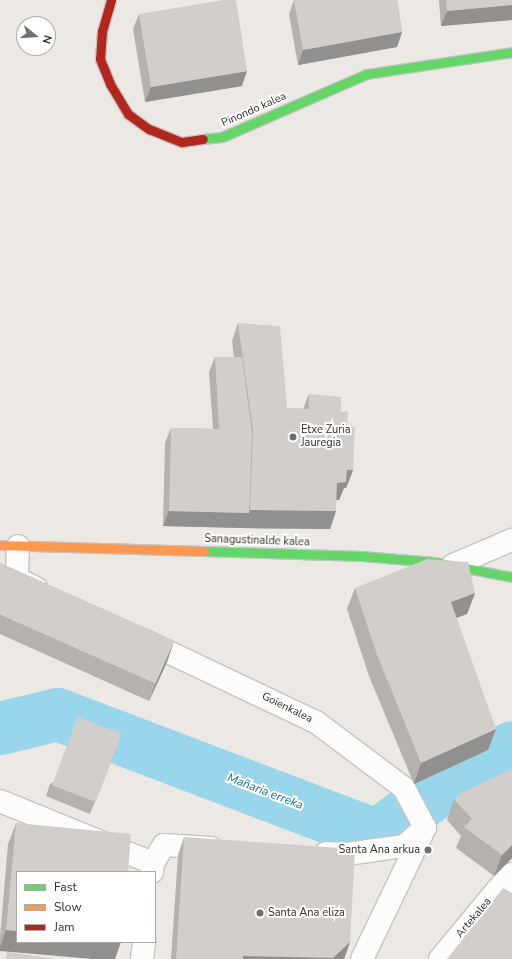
<!DOCTYPE html>
<meta charset="utf-8">
<style>
body{margin:0}
#map{position:relative;width:512px;height:959px;overflow:hidden;background:#ece8e4;font-family:"Nunito Sans",sans-serif}
div>[style]{position:absolute}
[style*='--x']{left:calc(var(--x)*1px);top:calc(var(--y)*1px);width:calc(var(--w)*1px);rotate:calc(var(--a)*1deg)}
.river>*{height:53px;margin:-26.5px;padding:0 26.5px;transform-origin:26.5px;border-radius:26.5px;background:#99d6ec}
.roads{filter:drop-shadow(1px 0 #c5c4c5) drop-shadow(-1px 0 #c5c4c5) drop-shadow(0 1px #c5c4c5) drop-shadow(0 -1px #c5c4c5)}
.street>*{height:22px;margin:-11px;padding:0 11px;transform-origin:11px;border-radius:11px;background:#fcfcfb}
.fast>*{height:9px;margin:-4.5px;padding:0 4.5px;transform-origin:4.5px;border-radius:4.5px;background:#63d668}
.slow>*{height:9px;margin:-4.5px;padding:0 4.5px;transform-origin:4.5px;border-radius:4.5px;background:#ff974d}
.jam>*{height:9px;margin:-4.5px;padding:0 4.5px;transform-origin:4.5px;border-radius:4.5px;background:#b3261e}
.wall>*{inset:0;background:#b4b1af}
.shaded-wall>*{inset:0;background:#92908e}
.building>*{inset:0;background:#d1cecb;transform-origin:0 0}
.dots>*{width:11px;height:11px;translate:-50% -50%;box-sizing:border-box;border:2px solid #fff;border-radius:50%}
span{translate:-50% -50%;white-space:nowrap;text-align:center;line-height:1.15;-webkit-text-stroke:4px #fff;paint-order:stroke}
.street-label{font-size:11px;color:#2e2e2e}
.poi-label{font-size:11px;color:#2e2e2e}
.left{translate:0 -50%;text-align:left}
.right{translate:-100% -50%;text-align:right}
.water-label{font-size:12px;color:#0d6fa3;font-style:italic}
.legend{position:absolute;left:16px;top:871px;width:140px;height:72px;box-sizing:border-box;background:#fff;border:1px solid #ababab;margin:0;padding:5px 7px;list-style:none;font-size:12px;color:#2e2e2e}
.legend li{display:flex;align-items:center;gap:8px;height:20px}
.legend b{width:20px;border:1px solid #ababab}
.north{position:absolute;left:16px;top:16px;width:40px;height:40px;box-sizing:border-box;background:#fff;border:1px solid #ababab;border-radius:50%;rotate:107deg;font-size:11px;font-weight:700;line-height:16px;text-align:center;color:#2e2e2e}
.north::after{content:'';display:block;margin:auto;width:14px;height:18px;background:#706f6e;clip-path:polygon(50% 0,100% 100%,50% 72%,0 100%)}
</style>
<div id="map">
<div class="river">
<div style="--x:0;--y:728;--w:59;--a:-13.8"></div>
<div style="--x:57;--y:714;--w:341;--a:20.8"></div>
<div style="--x:376;--y:835;--w:106;--a:-35.8"></div>
<div style="--x:462;--y:773;--w:56;--a:-27.5"></div>
</div>
<div class="roads">
<div class="street">
<div style="--x:18;--y:546;--w:33;--a:92"></div>
<div style="--x:17;--y:579;--w:21;--a:25"></div>
<div style="--x:453;--y:565;--w:64;--a:-23"></div>
<div style="--x:143;--y:640;--w:191;--a:25.4"></div>
<div style="--x:316;--y:722;--w:110;--a:36.9"></div>
<div style="--x:404;--y:788;--w:45;--a:62.3"></div>
<div style="--x:0;--y:801;--w:165;--a:22.1"></div>
<div style="--x:326;--y:853;--w:21;--a:3"></div>
<div style="--x:347;--y:854;--w:58;--a:-8"></div>
<div style="--x:404;--y:846;--w:28;--a:-41"></div>
<div style="--x:152;--y:872;--w:9;--a:-84"></div>
<div style="--x:153;--y:863;--w:21;--a:-59"></div>
<div style="--x:164;--y:845;--w:47;--a:3.7"></div>
<div style="--x:497;--y:890;--w:22;--a:-47"></div>
<div style="--x:142;--y:959;--w:17;--a:-83"></div>
<div style="--x:362;--y:959;--w:139;--a:-64.4"></div>
<div style="--x:440;--y:959;--w:89;--a:-50.4"></div>
<div style="--x:497;--y:890;--w:18;--a:34"></div>
</div>
<div class="fast">
<div style="--x:203;--y:139;--w:19;--a:-6"></div>
<div style="--x:222;--y:137;--w:158;--a:-23.5"></div>
<div style="--x:367;--y:74;--w:147;--a:-8.6"></div>
<div style="--x:204;--y:551;--w:158;--a:1.8"></div>
<div style="--x:362;--y:556;--w:72;--a:4.8"></div>
<div style="--x:434;--y:562;--w:79;--a:10.9"></div>
</div>
<div class="slow">
<div style="--x:0;--y:545;--w:204;--a:1.7"></div>
</div>
<div class="jam">
<div style="--x:111;--y:0;--w:32;--a:106"></div>
<div style="--x:102;--y:31;--w:28;--a:94"></div>
<div style="--x:100;--y:59;--w:27;--a:68"></div>
<div style="--x:110;--y:84;--w:35;--a:59"></div>
<div style="--x:128;--y:114;--w:26;--a:36"></div>
<div style="--x:149;--y:129;--w:35;--a:22"></div>
<div style="--x:182;--y:142;--w:21;--a:-8"></div>
</div>
</div>
<div class="wall">
<div style="clip-path:polygon(294px 0,397px 0,402px 32px,397px 47px,298px 65px,289px 14px)"></div>
<div style="clip-path:polygon(439px 0,512px 0,512px 20px,441px 26px)"></div>
<div style="clip-path:polygon(139px 14px,242px 86px,145px 102px,133px 29px)"></div>
<div style="clip-path:polygon(238px 323px,287px 408px,303px 409px,309px 394px,341px 412px,347px 427px,353px 470px,346px 488px,344px 488px,339px 500px,336px 500px,336px 511px,330px 529px,243px 528px,163px 526px,165px 443px,171px 428px,213px 429px,209px 372px,215px 357px,234px 357px,232px 341px)"></div>
<div style="clip-path:polygon(0 563px,174px 641px,167px 662px,149px 701px,0 634px)"></div>
<div style="clip-path:polygon(355px 588px,475px 593px,467px 614px,456px 618px,488px 750px,414px 784px,369px 676px,347px 609px)"></div>
<div style="clip-path:polygon(118px 745px,90px 814px,46px 796px,50px 784px)"></div>
<div style="clip-path:polygon(454px 799px,512px 858px,494px 876px,456px 848px,461px 836px,447px 820px)"></div>
<div style="clip-path:polygon(16px 823px,17px 942px,0 951px,0 937px,8px 844px)"></div>
<div style="clip-path:polygon(184px 837px,350px 942px,344px 959px,171px 959px,178px 855px)"></div>
</div>
<div class="shaded-wall">
<div style="clip-path:polygon(512px 5px,512px 20px,441px 26px,447px 11px)"></div>
<div style="clip-path:polygon(402px 32px,397px 47px,298px 65px,303px 50px)"></div>
<div style="clip-path:polygon(247px 71px,242px 86px,145px 102px,151px 87px)"></div>
<div style="clip-path:polygon(347px 470px,353px 470px,346px 488px,344px 488px,339px 500px,330px 500px,337px 483px)"></div>
<div style="clip-path:polygon(250px 510px,336px 511px,330px 529px,243px 528px,163px 526px,169px 511px,249px 513px)"></div>
<div style="clip-path:polygon(475px 593px,467px 614px,443px 623px,451px 602px)"></div>
<div style="clip-path:polygon(174px 641px,167px 662px,149px 701px,157px 680px)"></div>
<div style="clip-path:polygon(496px 729px,488px 750px,414px 784px,421px 763px)"></div>
<div style="clip-path:polygon(512px 845px,512px 858px,494px 876px,502px 855px)"></div>
<div style="clip-path:polygon(6px 930px,17px 931px,17px 942px,121px 942px,115px 959px,93px 959px,0 951px,0 947px)"></div>
<div style="clip-path:polygon(350px 942px,344px 959px,242px 959px,243px 956px)"></div>
</div>
<div class="building">
<div style="clip-path:polygon(223px 0,236px 0,247px 71px,151px 87px,139px 14px)"></div>
<div style="clip-path:polygon(294px 0,397px 0,402px 32px,303px 50px)"></div>
<div style="clip-path:polygon(446px 0,512px 0,512px 5px,447px 11px)"></div>
<div style="clip-path:polygon(238px 323px,280px 326px,287px 408px,309px 409px,309px 394px,341px 397px,341px 412px,348px 411px,347px 427px,355px 427px,353px 470px,347px 470px,346px 482px,337px 483px,336px 511px,250px 510px,253px 430px)"></div>
<div style="clip-path:polygon(215px 357px,242px 357px,252px 433px,249px 513px,169px 511px,171px 428px,219px 429px)"></div>
<div style="clip-path:polygon(427px 559px,468px 562px,475px 593px,451px 602px,496px 729px,421px 763px,377px 655px,355px 588px)"></div>
<div style="left:0;top:563px;width:191px;height:47px;rotate:24deg"></div>
<div style="left:78px;top:717px;width:47px;height:73px;rotate:21deg"></div>
<div style="clip-path:polygon(512px 769px,512px 845px,502px 855px,464px 827px,472px 819px,454px 799px,461px 793px)"></div>
<div style="clip-path:polygon(16px 823px,131px 834px,128px 872px,17px 872px,17px 931px,6px 930px)"></div>
<div style="clip-path:polygon(184px 837px,355px 849px,350px 942px,333px 958px,243px 956px,243px 959px,176px 959px)"></div>
<div style="clip-path:polygon(503px 888px,512px 893px,512px 959px,447px 959px)"></div>
<div style="clip-path:polygon(7px 952px,57px 959px,6px 959px)"></div>
</div>
<div class="dots">
<div style="left:293px;top:437px;background:#706f6e"></div>
<div style="left:428px;top:850px;background:#706f6e"></div>
<div style="left:260px;top:913px;background:#706f6e"></div>
</div>
<div class="street-label">
<span style="left:254px;top:110px;rotate:-24deg">Pinondo kalea</span>
<span style="left:257px;top:541px;rotate:2deg">Sanagustinalde kalea</span>
<span style="left:287px;top:708px;rotate:26deg">Goienkalea</span>
<span style="left:474px;top:918px;rotate:-50deg">Artekalea</span>
</div>
<div class="poi-label">
<span class="left" style="left:301px;top:437px">Etxe Zuria<br>Jauregia</span>
<span class="right" style="left:420px;top:850px">Santa Ana arkua</span>
<span class="left" style="left:268px;top:913px">Santa Ana eliza</span>
</div>
<div class="water-label">
<span style="left:265px;top:792px;rotate:21deg">Mañaria erreka</span>
</div>
<ul class="legend">
<li><b style="height:5px;background:#63d668"></b>Fast</li>
<li><b style="height:5px;background:#ff974d"></b>Slow</li>
<li><b style="height:5px;background:#b3261e"></b>Jam</li>
</ul>
<div class="north">N</div>
</div>
